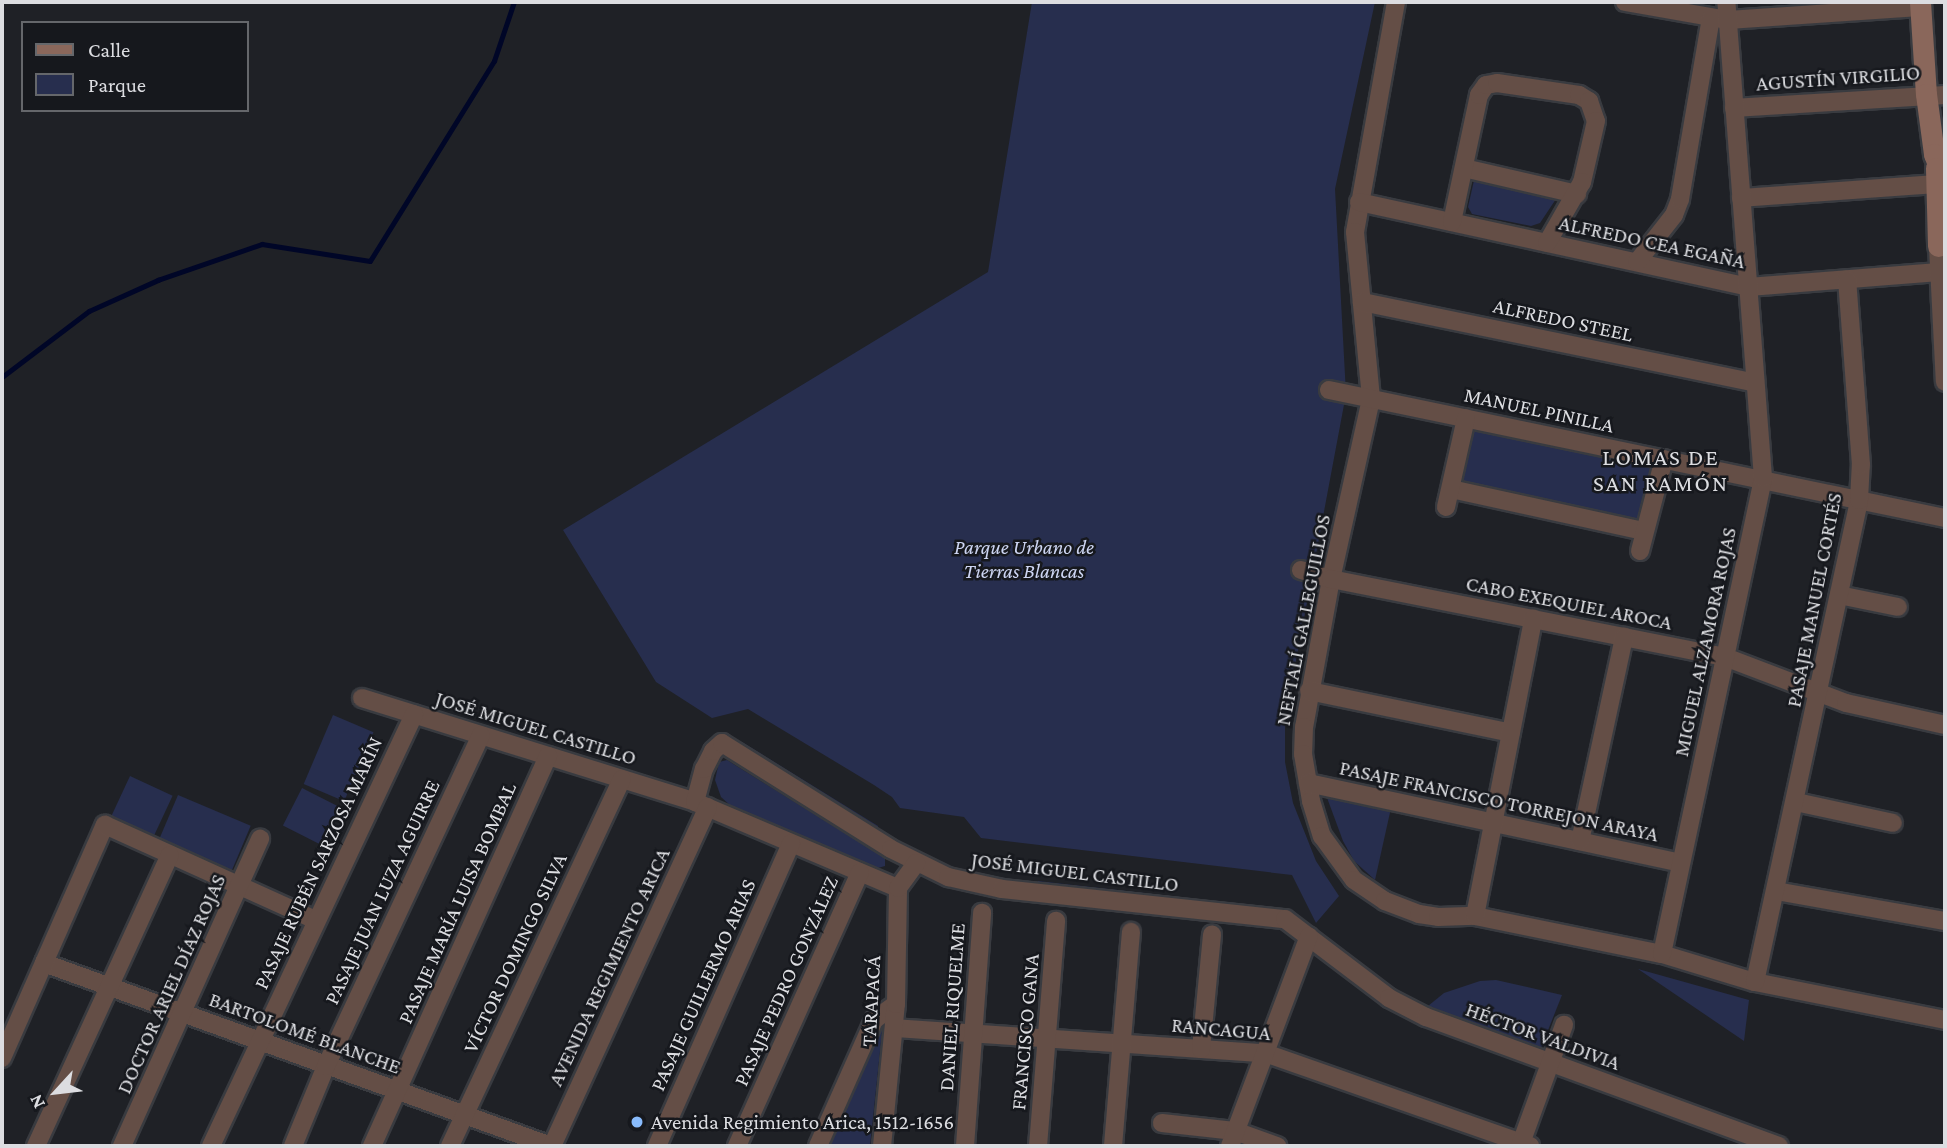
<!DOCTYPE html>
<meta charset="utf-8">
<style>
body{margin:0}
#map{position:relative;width:1947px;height:1148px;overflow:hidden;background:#1f2126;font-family:"Crimson Pro",serif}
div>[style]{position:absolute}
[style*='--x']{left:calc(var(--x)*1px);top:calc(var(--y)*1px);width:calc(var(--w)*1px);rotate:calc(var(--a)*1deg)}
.green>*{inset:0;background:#272e4e;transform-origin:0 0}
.stream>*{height:4.5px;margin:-2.25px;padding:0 2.25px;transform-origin:2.25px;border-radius:2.25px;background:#000627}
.roads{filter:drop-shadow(2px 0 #393b40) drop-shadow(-2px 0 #393b40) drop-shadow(0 2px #393b40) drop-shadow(0 -2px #393b40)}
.street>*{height:18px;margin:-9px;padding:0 9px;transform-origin:9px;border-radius:9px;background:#644e46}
.secondary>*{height:21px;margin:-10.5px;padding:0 10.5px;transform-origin:10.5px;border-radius:10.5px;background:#8a675b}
.dots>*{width:19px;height:19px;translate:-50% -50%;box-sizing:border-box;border:4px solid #16181d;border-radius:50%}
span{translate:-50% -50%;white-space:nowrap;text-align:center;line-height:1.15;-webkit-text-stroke:5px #16181d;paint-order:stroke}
.street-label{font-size:21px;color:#dcdde1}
.park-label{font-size:21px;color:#cdd5f2;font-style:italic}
.poi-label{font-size:21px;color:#dcdde1}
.left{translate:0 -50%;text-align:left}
.neighbourhood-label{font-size:23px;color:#dcdde1;letter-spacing:2px}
.frame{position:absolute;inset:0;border:4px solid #dcdde1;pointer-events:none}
.legend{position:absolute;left:21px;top:21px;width:228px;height:91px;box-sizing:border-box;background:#16181d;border:2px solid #65676b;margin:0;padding:9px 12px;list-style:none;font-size:21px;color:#dcdde1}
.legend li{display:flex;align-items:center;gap:14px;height:35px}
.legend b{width:35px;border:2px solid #65676b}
.north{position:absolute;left:21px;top:1057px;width:70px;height:70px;-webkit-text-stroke:5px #16181d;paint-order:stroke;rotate:243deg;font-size:19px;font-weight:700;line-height:28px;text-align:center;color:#dcdde1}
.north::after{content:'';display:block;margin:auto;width:24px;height:32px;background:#dcdde1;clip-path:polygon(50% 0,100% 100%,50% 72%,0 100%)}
</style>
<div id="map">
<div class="green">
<div style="clip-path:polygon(1032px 2px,1375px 2px,1335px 189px,1346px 394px,1285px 720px,1285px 762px,1293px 803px,1316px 861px,1339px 896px,1316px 923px,1292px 875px,981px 838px,964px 817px,900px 808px,892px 797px,874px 785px,748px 709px,712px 718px,656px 682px,563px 530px,988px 272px)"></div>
<div style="clip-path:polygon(1475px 176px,1558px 196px,1540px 223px,1531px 226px,1472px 214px,1468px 207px)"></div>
<div style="left:1473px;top:429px;width:182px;height:57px;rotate:12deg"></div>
<div style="left:333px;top:715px;width:44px;height:75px;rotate:23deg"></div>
<div style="clip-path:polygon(742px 742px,878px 826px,878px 828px,741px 745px)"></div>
<div style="clip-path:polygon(727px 760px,885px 858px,885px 866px,878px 868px,732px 807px,721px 797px,715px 780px,719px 762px)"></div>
<div style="left:130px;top:776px;width:47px;height:46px;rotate:25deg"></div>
<div style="left:302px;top:788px;width:42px;height:42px;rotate:27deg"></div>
<div style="left:178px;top:795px;width:79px;height:49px;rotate:23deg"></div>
<div style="clip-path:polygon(1326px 795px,1391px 808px,1375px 880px,1354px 861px,1343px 841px)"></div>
<div style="clip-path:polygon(1038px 881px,1268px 907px,1270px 909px,1038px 884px)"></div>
<div style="clip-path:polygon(1638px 969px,1749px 1000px,1744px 1041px)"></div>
<div style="clip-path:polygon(1496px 980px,1562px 995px,1541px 1048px,1428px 1006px,1444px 993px,1480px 981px)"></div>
<div style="clip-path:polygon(883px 1023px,870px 1146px,827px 1146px,876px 1030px)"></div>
</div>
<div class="stream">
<div style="--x:2;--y:377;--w:109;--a:-37.2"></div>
<div style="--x:89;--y:311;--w:76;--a:-24.2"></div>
<div style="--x:158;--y:280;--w:110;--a:-19.1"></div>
<div style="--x:262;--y:244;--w:109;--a:8.9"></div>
<div style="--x:370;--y:261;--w:235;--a:-58.2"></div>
<div style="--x:494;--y:61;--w:62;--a:-71.3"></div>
</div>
<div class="roads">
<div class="street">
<div style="--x:1396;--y:2;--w:234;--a:100.1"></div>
<div style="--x:1355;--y:232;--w:168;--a:84.5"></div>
<div style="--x:1371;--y:399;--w:184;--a:102.5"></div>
<div style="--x:1331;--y:579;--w:150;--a:100.3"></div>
<div style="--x:1304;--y:727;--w:27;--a:92"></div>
<div style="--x:1303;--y:754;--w:48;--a:80.3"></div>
<div style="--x:1311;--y:801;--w:37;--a:73"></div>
<div style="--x:1322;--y:836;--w:54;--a:54"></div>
<div style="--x:1354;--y:880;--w:37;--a:34"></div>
<div style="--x:1385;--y:901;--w:36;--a:21"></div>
<div style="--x:1419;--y:914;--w:19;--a:9"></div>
<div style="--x:1438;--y:917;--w:37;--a:-2"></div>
<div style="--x:1475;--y:916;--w:191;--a:11.5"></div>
<div style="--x:1662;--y:954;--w:97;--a:16.8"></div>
<div style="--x:1755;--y:982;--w:194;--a:11.3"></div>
<div style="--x:1625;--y:2;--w:105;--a:9.9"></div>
<div style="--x:1728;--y:20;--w:192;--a:-3.9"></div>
<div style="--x:1734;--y:108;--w:211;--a:-3.5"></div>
<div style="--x:1464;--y:168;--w:116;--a:13"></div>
<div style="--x:1741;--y:198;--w:194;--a:-4.1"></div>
<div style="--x:1359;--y:202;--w:398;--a:12.3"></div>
<div style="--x:1748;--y:287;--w:192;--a:-4.5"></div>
<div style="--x:1452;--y:222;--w:130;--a:-78"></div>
<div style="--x:1479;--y:95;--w:12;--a:-55"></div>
<div style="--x:1486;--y:85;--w:11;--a:-10"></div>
<div style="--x:1497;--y:83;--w:83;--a:8.3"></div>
<div style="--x:1579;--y:95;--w:12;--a:31"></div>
<div style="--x:1589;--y:101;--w:21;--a:71"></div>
<div style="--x:1596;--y:121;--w:63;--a:102.9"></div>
<div style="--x:1582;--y:182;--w:70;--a:119.8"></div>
<div style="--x:1938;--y:246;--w:136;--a:87.1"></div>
<div style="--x:1637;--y:262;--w:60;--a:-51.8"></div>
<div style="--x:1674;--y:215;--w:17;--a:-69"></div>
<div style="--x:1680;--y:199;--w:184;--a:-80.3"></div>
<div style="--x:1362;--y:302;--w:401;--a:11.6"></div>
<div style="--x:1329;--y:390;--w:629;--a:11.74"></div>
<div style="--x:1451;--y:489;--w:198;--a:12.3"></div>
<div style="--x:1446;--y:507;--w:91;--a:-77.3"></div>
<div style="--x:1640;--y:551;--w:95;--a:-75.4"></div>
<div style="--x:1301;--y:570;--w:31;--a:17"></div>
<div style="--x:1331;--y:579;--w:402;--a:11.2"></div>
<div style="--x:1725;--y:657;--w:129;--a:20.8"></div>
<div style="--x:1846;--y:703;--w:101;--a:12.5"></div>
<div style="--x:1839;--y:595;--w:60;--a:11.5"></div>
<div style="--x:1309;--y:691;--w:206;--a:11.7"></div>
<div style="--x:362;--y:698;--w:349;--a:17.3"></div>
<div style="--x:695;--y:802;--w:220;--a:23"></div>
<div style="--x:1308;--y:783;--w:381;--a:12.1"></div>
<div style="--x:695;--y:802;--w:34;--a:-75"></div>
<div style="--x:704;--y:769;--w:20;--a:-63"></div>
<div style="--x:713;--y:751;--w:12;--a:-42"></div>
<div style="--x:722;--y:743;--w:199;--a:32.1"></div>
<div style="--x:891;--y:849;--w:64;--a:26.2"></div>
<div style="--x:948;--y:877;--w:55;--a:12.5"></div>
<div style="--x:1002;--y:889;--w:285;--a:6.1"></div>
<div style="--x:1285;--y:919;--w:131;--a:37.2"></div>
<div style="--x:1389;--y:998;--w:42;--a:27.2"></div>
<div style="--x:1426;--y:1017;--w:376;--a:20.1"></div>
<div style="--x:1796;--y:802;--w:99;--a:12.2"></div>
<div style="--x:1580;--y:841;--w:209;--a:-77.8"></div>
<div style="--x:1776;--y:891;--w:172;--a:10.1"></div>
<div style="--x:1475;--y:916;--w:303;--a:-78.9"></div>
<div style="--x:1662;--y:954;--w:487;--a:-78"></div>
<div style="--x:1763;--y:478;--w:477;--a:-94.4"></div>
<div style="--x:44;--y:963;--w:539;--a:19.85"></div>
<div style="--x:1755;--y:982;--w:493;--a:-77.8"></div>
<div style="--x:1859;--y:500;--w:35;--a:-87"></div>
<div style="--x:1861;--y:465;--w:186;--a:-94.3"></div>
<div style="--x:894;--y:1028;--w:372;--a:3.9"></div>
<div style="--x:1265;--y:1053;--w:281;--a:19.3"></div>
<div style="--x:1201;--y:1049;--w:115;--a:-84.5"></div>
<div style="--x:2;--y:1058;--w:255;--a:-66.2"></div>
<div style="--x:105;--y:825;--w:230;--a:24.3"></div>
<div style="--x:1162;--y:1123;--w:73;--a:6.3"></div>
<div style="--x:1235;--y:1131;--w:45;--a:19.7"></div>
<div style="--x:36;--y:1146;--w:320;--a:-65.3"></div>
<div style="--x:122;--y:1146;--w:337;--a:-65.8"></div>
<div style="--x:211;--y:1146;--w:477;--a:-64.8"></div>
<div style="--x:293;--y:1146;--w:87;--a:-67.6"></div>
<div style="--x:326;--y:1066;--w:365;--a:-64.9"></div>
<div style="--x:372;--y:1146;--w:428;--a:-65.7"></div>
<div style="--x:450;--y:1146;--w:405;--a:-64.9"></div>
<div style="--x:552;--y:1146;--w:373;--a:-65.3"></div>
<div style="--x:657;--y:1146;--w:331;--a:-66.1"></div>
<div style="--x:737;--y:1146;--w:300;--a:-65.8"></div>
<div style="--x:818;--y:1146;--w:138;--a:-66"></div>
<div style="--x:874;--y:1020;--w:27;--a:-36"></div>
<div style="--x:882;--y:1146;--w:143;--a:-84.4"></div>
<div style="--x:896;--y:1004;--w:116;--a:-89"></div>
<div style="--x:898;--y:888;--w:31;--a:-54"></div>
<div style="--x:965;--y:1146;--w:234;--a:-85.8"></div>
<div style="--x:1038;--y:1146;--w:226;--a:-85.4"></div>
<div style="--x:1113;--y:1146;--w:215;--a:-85.2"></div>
<div style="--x:1230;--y:1146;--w:224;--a:-69.4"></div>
<div style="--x:1520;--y:1146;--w:129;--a:-70"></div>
</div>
<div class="secondary">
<div style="--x:1920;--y:2;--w:92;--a:86.3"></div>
<div style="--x:1926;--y:94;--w:61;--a:82.4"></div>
<div style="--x:1934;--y:154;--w:31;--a:69"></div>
<div style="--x:1936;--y:168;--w:78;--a:88.5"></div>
</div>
</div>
<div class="dots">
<div style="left:637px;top:1122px;background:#88bbfc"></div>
</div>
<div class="street-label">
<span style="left:1838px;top:78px;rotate:-4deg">AGUSTÍN VIRGILIO</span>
<span style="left:1652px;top:242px;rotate:12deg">ALFREDO CEA EGAÑA</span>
<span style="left:1563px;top:320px;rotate:12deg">ALFREDO STEEL</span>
<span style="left:1539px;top:410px;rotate:12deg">MANUEL PINILLA</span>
<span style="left:1814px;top:600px;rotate:-79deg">PASAJE MANUEL CORTÉS</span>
<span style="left:1569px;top:603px;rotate:11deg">CABO EXEQUIEL AROCA</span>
<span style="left:1303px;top:620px;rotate:-79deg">NEFTALÍ GALLEGUILLOS</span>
<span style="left:1705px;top:642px;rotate:-78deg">MIGUEL ALZAMORA ROJAS</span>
<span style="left:536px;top:728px;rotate:17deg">JOSÉ MIGUEL CASTILLO</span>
<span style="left:1499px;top:801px;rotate:12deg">PASAJE FRANCISCO TORREJON ARAYA</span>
<span style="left:318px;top:863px;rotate:-65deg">PASAJE RUBÉN SARZOSA MARÍN</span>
<span style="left:1075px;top:872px;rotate:7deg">JOSÉ MIGUEL CASTILLO</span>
<span style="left:382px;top:892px;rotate:-65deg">PASAJE JUAN LUZA AGUIRRE</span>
<span style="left:457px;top:903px;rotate:-66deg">PASAJE MARÍA LUISA BOMBAL</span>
<span style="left:515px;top:953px;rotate:-65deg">VÍCTOR DOMINGO SILVA</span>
<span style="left:609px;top:967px;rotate:-65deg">AVENIDA REGIMIENTO ARICA</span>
<span style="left:786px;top:981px;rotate:-66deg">PASAJE PEDRO GONZÁLEZ</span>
<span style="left:171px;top:984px;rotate:-66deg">DOCTOR ARIEL DÍAZ ROJAS</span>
<span style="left:703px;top:985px;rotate:-66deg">PASAJE GUILLERMO ARIAS</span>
<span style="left:871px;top:1001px;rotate:-87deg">TARAPACÁ</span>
<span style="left:952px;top:1007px;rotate:-86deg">DANIEL RIQUELME</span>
<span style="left:1221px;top:1029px;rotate:5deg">RANCAGUA</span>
<span style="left:1025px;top:1032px;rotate:-85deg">FRANCISCO GANA</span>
<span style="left:305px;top:1033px;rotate:20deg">BARTOLOMÉ BLANCHE</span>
<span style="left:1543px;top:1036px;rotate:20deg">HÉCTOR VALDIVIA</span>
</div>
<div class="park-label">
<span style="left:1024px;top:559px">Parque Urbano de<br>Tierras Blancas</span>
</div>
<div class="poi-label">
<span class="left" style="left:651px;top:1122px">Avenida Regimiento Arica, 1512-1656</span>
</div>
<div class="neighbourhood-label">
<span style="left:1661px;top:470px">LOMAS DE<br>SAN RAMÓN</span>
</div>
<div class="frame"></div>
<ul class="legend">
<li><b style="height:9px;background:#8a675b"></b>Calle</li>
<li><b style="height:19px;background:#272e4e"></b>Parque</li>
</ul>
<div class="north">N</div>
</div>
